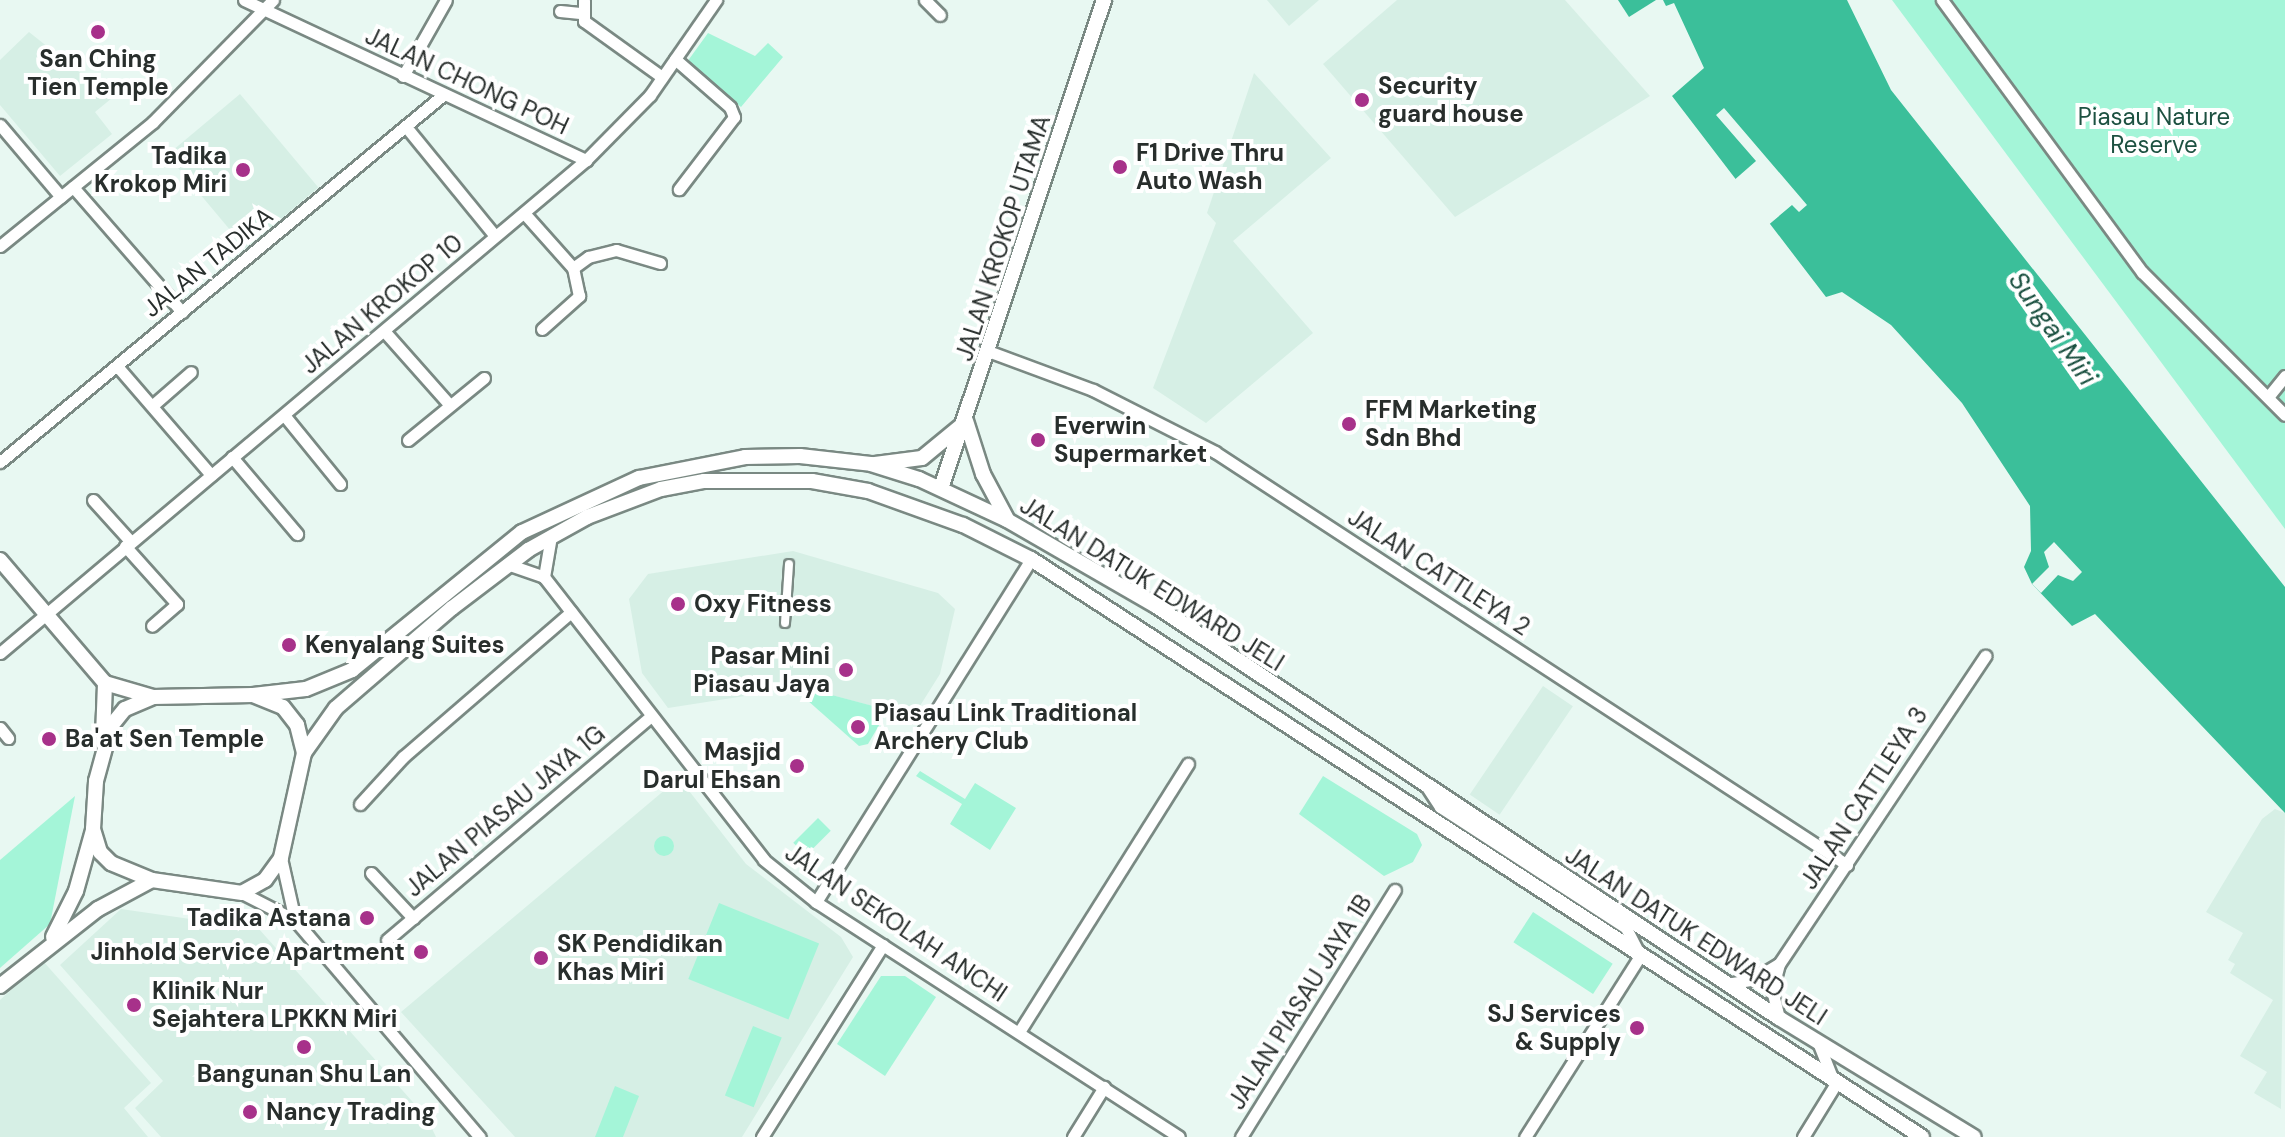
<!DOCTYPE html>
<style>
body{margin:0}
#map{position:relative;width:2285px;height:1137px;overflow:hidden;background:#e8f8f2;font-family:"DM Sans",sans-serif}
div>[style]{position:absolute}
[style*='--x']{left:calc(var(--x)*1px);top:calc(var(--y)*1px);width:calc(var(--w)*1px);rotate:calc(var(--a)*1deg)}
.built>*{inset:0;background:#d6efe5;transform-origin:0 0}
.green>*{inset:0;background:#a4f5d8;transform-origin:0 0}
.round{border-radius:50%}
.water>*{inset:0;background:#3bbf9a}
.pier>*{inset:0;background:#e8f8f2}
.roads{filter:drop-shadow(2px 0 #7a8983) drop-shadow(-2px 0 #7a8983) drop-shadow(0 2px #7a8983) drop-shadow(0 -2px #7a8983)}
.pedestrian>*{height:8px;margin:-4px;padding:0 4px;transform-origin:4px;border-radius:4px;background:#fff}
.minor>*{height:11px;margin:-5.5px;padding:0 5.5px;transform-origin:5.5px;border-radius:5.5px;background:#fff}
.tertiary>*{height:14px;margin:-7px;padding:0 7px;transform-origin:7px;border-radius:7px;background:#fff}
.dots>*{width:22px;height:22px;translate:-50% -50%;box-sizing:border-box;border:4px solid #fff;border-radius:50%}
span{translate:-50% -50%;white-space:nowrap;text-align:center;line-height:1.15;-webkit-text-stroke:8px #fff;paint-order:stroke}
.poi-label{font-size:24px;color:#282e2c;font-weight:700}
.left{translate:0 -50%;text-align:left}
.right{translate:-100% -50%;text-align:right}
.street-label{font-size:24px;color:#282e2c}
.park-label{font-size:24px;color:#1d5141}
.water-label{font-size:26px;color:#1a5040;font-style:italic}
</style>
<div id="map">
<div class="built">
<div style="clip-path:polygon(1267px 0,1319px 0,1289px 26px)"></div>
<div style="clip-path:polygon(1397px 0,1565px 0,1650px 96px,1455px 217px,1323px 64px)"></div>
<div style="clip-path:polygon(29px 32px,112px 98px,95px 112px,112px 134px,60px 176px,0 105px,0 60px)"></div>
<div style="clip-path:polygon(1254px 73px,1331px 158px,1233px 241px,1313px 333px,1206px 423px,1153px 388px,1216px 223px,1207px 213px)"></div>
<div style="left:240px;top:94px;width:122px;height:95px;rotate:50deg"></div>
<div style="clip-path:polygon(793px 551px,938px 593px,955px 609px,940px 674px,913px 717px,802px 687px,668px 708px,642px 673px,629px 599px,648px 574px)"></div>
<div style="left:1543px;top:686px;width:36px;height:131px;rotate:34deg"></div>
<div style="clip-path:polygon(679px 778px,746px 864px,841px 937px,853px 957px,742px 1137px,515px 1137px,401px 1012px)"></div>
<div style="clip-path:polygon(2275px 809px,2285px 813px,2281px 1109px,2254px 1093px,2267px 1072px,2240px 1056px,2273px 1000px,2230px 973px,2235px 964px,2228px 960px,2243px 933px,2206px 912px,2262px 819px)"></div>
<div style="clip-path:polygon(121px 909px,259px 929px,427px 1118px,436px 1137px,161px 1137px,135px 1108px,163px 1081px,60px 965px)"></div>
<div style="clip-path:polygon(43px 961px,151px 1083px,124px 1108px,148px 1137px,0 1137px,0 1000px)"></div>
</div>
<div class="green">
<div style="clip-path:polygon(1892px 0,2285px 0,2285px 529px)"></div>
<div style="clip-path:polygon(708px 33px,755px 56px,768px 43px,783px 57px,741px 107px,687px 62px)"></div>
<div style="clip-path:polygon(802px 687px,888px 710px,868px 744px,859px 746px,798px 692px)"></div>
<div style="clip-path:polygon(920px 771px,965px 799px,975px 783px,1016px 808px,990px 850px,950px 824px,962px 804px,916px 776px)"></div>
<div style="clip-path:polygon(1323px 776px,1417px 834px,1422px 845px,1413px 862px,1384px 876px,1299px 814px)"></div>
<div style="clip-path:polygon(75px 796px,50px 924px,0 968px,0 860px)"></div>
<div style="left:818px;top:818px;width:18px;height:35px;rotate:45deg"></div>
<div class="round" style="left:654px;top:836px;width:20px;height:20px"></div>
<div style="left:719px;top:903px;width:108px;height:82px;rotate:22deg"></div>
<div style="left:1533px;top:912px;width:95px;height:36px;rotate:33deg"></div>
<div style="clip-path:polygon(881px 976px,905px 976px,936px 997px,885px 1076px,837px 1044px)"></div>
<div style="left:753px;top:1026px;width:31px;height:75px;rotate:22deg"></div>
<div style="clip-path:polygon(615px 1086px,639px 1096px,623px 1137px,595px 1137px)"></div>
</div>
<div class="water">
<div style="clip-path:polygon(1618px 0,1656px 0,1629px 17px)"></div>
<div style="clip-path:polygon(1663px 0,1847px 0,1891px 90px,2285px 587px,2285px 813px,2095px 614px,2072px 626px,2032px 584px,2024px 567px,2031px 551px,2030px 506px,1962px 403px,1891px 325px,1842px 292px,1826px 297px,1672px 96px,1704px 68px,1674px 3px,1666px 6px)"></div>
</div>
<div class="pier">
<div style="clip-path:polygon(1724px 108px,1807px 205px,1799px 212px,1792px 205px,1766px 227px,1732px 182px,1756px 161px,1716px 115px)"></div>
<div style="clip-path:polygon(2054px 542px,2082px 572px,2073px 581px,2058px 575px,2041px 593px,2032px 584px,2049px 567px,2044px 552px)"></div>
</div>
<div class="roads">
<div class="pedestrian">
<div style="--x:785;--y:623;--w:59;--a:-86.1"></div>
</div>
<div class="minor">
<div style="--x:244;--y:0;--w:378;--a:25.1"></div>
<div style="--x:584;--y:0;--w:21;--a:90"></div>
<div style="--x:584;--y:21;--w:96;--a:35.7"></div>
<div style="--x:925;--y:0;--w:21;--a:45"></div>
<div style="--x:1942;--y:0;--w:338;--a:53.7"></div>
<div style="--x:2142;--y:272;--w:202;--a:45"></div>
<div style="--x:560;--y:11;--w:20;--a:6"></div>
<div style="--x:675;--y:59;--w:73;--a:41.1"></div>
<div style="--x:730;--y:107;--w:11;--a:68"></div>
<div style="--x:734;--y:117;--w:91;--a:127.4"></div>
<div style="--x:403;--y:76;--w:87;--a:-60.5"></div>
<div style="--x:0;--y:125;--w:94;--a:49.7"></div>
<div style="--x:407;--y:128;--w:139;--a:50.8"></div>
<div style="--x:73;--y:187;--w:166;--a:48.9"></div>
<div style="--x:524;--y:213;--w:74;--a:48.3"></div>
<div style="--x:573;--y:268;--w:19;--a:-36"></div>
<div style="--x:588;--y:257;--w:29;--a:-14"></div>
<div style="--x:616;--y:250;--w:46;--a:16.5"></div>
<div style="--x:0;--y:246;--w:197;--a:-39"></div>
<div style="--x:153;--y:122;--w:171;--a:-45.5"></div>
<div style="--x:542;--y:329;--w:50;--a:-41.7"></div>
<div style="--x:579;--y:296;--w:29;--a:-102"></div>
<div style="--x:385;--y:332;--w:96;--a:48.4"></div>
<div style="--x:988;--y:351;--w:112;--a:20.4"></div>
<div style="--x:1093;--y:390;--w:137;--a:26.9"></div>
<div style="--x:1215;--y:452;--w:755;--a:33.16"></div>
<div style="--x:117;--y:366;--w:144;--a:49.2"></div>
<div style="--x:2268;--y:397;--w:27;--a:-51"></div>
<div style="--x:153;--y:405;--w:50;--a:-41"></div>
<div style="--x:284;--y:415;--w:89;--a:50.9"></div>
<div style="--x:408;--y:440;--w:98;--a:-39.2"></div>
<div style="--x:232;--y:457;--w:101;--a:49.8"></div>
<div style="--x:0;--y:462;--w:575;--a:-39.64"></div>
<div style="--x:93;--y:500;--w:55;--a:47.9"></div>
<div style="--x:551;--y:536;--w:42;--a:99.7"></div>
<div style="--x:544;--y:577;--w:358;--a:52.1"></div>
<div style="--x:764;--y:860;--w:67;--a:38.9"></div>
<div style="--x:816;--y:902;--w:432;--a:32.9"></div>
<div style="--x:125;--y:546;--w:78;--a:48.1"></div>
<div style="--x:177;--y:604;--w:33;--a:139"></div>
<div style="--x:507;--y:564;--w:39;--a:19"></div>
<div style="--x:0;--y:653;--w:766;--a:-40.07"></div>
<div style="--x:586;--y:160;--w:91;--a:-45.4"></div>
<div style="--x:650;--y:95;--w:116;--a:-55.2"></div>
<div style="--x:0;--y:728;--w:13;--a:51"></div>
<div style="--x:1427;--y:787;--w:24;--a:57"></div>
<div style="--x:1440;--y:807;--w:222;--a:33"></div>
<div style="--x:1626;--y:928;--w:31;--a:63"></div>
<div style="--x:1640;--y:956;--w:214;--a:122.4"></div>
<div style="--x:360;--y:804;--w:64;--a:-47.5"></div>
<div style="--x:403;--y:757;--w:222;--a:-40.8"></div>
<div style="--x:281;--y:858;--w:64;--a:77.3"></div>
<div style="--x:371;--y:873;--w:62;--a:47"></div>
<div style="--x:242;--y:893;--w:59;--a:27"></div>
<div style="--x:295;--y:920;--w:285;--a:49.6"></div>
<div style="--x:816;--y:902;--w:405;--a:-57.9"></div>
<div style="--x:387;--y:940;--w:346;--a:-40.3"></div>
<div style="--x:1726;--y:984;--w:26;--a:-9"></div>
<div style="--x:1752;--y:980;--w:31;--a:-31"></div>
<div style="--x:1779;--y:1018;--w:29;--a:-104"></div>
<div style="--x:1772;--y:990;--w:27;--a:-75"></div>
<div style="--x:1779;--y:964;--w:371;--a:-56.2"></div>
<div style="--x:1019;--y:1032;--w:317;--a:-57.8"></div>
<div style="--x:762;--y:1137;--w:227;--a:-57.8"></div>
<div style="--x:1073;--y:1137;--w:59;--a:-58.2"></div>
<div style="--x:1241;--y:1137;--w:291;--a:-58.1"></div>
<div style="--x:1803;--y:1137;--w:61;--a:-58.4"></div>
<div style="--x:1835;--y:1085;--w:46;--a:-111.6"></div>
</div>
<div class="tertiary">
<div style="--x:966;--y:421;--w:56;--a:72.2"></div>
<div style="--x:983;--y:474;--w:51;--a:61.9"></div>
<div style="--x:875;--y:464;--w:47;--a:-7.3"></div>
<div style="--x:922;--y:458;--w:52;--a:-39.5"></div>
<div style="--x:941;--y:488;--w:515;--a:-71.53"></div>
<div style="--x:0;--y:560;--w:162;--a:49.5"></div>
<div style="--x:105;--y:683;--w:50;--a:16.3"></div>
<div style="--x:253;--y:695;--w:53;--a:-6.5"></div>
<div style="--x:306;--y:689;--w:50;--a:-22.4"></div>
<div style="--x:352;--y:670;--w:219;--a:-39.1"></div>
<div style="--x:522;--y:532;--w:129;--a:-24.8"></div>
<div style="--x:639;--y:478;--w:108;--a:-11.2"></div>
<div style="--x:745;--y:457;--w:55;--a:-1"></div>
<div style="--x:800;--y:456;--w:71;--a:6.4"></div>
<div style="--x:871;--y:464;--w:50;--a:17.4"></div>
<div style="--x:919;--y:479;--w:97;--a:25"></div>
<div style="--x:1007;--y:520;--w:172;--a:30"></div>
<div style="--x:1156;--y:606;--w:747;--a:33.48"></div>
<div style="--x:1779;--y:1018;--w:228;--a:31.4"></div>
<div style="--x:253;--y:695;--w:32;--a:22"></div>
<div style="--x:283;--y:707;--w:23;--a:52"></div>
<div style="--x:297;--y:725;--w:29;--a:76"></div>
<div style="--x:304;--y:753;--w:107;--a:102.4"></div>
<div style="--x:281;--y:858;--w:27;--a:126"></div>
<div style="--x:265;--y:880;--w:26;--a:151"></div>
<div style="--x:242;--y:893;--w:91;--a:-171.8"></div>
<div style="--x:152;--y:880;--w:44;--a:-157.5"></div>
<div style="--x:111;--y:863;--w:16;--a:-135"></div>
<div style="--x:100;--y:852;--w:24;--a:-107"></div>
<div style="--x:93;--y:829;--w:48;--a:-86.4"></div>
<div style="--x:96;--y:781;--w:57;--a:-74.7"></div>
<div style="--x:111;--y:726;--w:22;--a:-51"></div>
<div style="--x:125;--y:709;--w:30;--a:-23"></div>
<div style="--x:153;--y:697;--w:100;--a:-1.1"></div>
<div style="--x:103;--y:736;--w:53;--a:-87.8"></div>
<div style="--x:304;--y:753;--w:55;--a:-54.6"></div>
<div style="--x:336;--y:708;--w:153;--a:-40.8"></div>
<div style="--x:452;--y:608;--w:96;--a:-37.3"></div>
<div style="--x:528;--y:550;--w:68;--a:-29.2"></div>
<div style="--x:587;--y:517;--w:79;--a:-20.7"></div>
<div style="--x:661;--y:489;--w:44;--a:-10.5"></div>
<div style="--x:704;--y:481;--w:108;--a:0"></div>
<div style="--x:812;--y:481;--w:57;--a:10.1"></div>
<div style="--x:868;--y:491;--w:101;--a:19.7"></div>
<div style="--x:963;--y:525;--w:76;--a:26.6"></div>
<div style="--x:1031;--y:559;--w:1062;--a:32.97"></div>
<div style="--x:53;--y:937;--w:51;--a:-63.4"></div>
<div style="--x:76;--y:891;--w:63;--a:-74.4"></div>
<div style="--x:0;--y:986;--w:125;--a:-38.2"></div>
<div style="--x:98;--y:909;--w:61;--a:-28.2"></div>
</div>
</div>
<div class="dots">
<div style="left:98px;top:32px;background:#a7318a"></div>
<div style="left:1362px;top:100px;background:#a7318a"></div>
<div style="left:1120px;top:167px;background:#a7318a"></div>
<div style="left:243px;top:170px;background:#a7318a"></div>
<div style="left:1349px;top:424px;background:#a7318a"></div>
<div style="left:1038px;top:440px;background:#a7318a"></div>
<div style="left:678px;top:604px;background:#a7318a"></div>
<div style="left:289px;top:645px;background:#a7318a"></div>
<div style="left:846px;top:670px;background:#a7318a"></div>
<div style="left:858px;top:727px;background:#a7318a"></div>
<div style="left:49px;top:739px;background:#a7318a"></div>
<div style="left:797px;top:766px;background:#a7318a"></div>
<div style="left:367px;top:918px;background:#a7318a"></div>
<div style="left:421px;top:952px;background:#a7318a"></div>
<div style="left:541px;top:958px;background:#a7318a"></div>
<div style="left:134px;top:1005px;background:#a7318a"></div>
<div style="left:1637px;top:1028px;background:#a7318a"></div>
<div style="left:304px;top:1047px;background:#a7318a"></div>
<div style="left:250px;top:1112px;background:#a7318a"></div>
</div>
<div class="poi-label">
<span style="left:98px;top:73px">San Ching<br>Tien Temple</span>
<span class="left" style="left:1378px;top:100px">Security<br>guard house</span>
<span class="left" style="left:1136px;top:167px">F1 Drive Thru<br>Auto Wash</span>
<span class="right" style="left:227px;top:170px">Tadika<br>Krokop Miri</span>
<span class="left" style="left:1365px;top:424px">FFM Marketing<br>Sdn Bhd</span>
<span class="left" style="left:1054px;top:440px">Everwin<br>Supermarket</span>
<span class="left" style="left:694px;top:604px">Oxy Fitness</span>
<span class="left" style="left:305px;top:645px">Kenyalang Suites</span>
<span class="right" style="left:830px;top:670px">Pasar Mini<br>Piasau Jaya</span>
<span class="left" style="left:874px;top:727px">Piasau Link Traditional<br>Archery Club</span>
<span class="left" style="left:65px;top:739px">Ba'at Sen Temple</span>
<span class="right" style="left:781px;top:766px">Masjid<br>Darul Ehsan</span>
<span class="right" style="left:351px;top:918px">Tadika Astana</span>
<span class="left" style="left:557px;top:958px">SK Pendidikan<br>Khas Miri</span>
<span class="right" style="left:405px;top:952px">Jinhold Service Apartment</span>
<span class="left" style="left:152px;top:1005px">Klinik Nur<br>Sejahtera LPKKN Miri</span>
<span class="right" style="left:1621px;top:1028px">SJ Services<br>&amp; Supply</span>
<span style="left:304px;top:1074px">Bangunan Shu Lan</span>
<span class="left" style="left:266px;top:1112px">Nancy Trading</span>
</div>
<div class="street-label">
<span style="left:467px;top:81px;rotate:25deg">JALAN CHONG POH</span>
<span style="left:1003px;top:238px;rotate:-72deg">JALAN KROKOP UTAMA</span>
<span style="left:208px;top:262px;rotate:-39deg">JALAN TADIKA</span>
<span style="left:382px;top:304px;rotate:-40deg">JALAN KROKOP 10</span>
<span style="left:1439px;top:572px;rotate:33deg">JALAN CATTLEYA 2</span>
<span style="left:1152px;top:584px;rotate:32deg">JALAN DATUK EDWARD JELI</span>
<span style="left:1864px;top:798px;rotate:-57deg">JALAN CATTLEYA 3</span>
<span style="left:505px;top:811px;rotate:-40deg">JALAN PIASAU JAYA 1G</span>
<span style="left:896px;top:923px;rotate:34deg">JALAN SEKOLAH ANCHI</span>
<span style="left:1696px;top:936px;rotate:33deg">JALAN DATUK EDWARD JELI</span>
<span style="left:1300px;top:1002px;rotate:-58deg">JALAN PIASAU JAYA 1B</span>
</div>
<div class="park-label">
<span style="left:2154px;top:131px">Piasau Nature<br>Reserve</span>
</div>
<div class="water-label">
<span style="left:2052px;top:329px;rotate:55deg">Sungai Miri</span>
</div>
</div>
